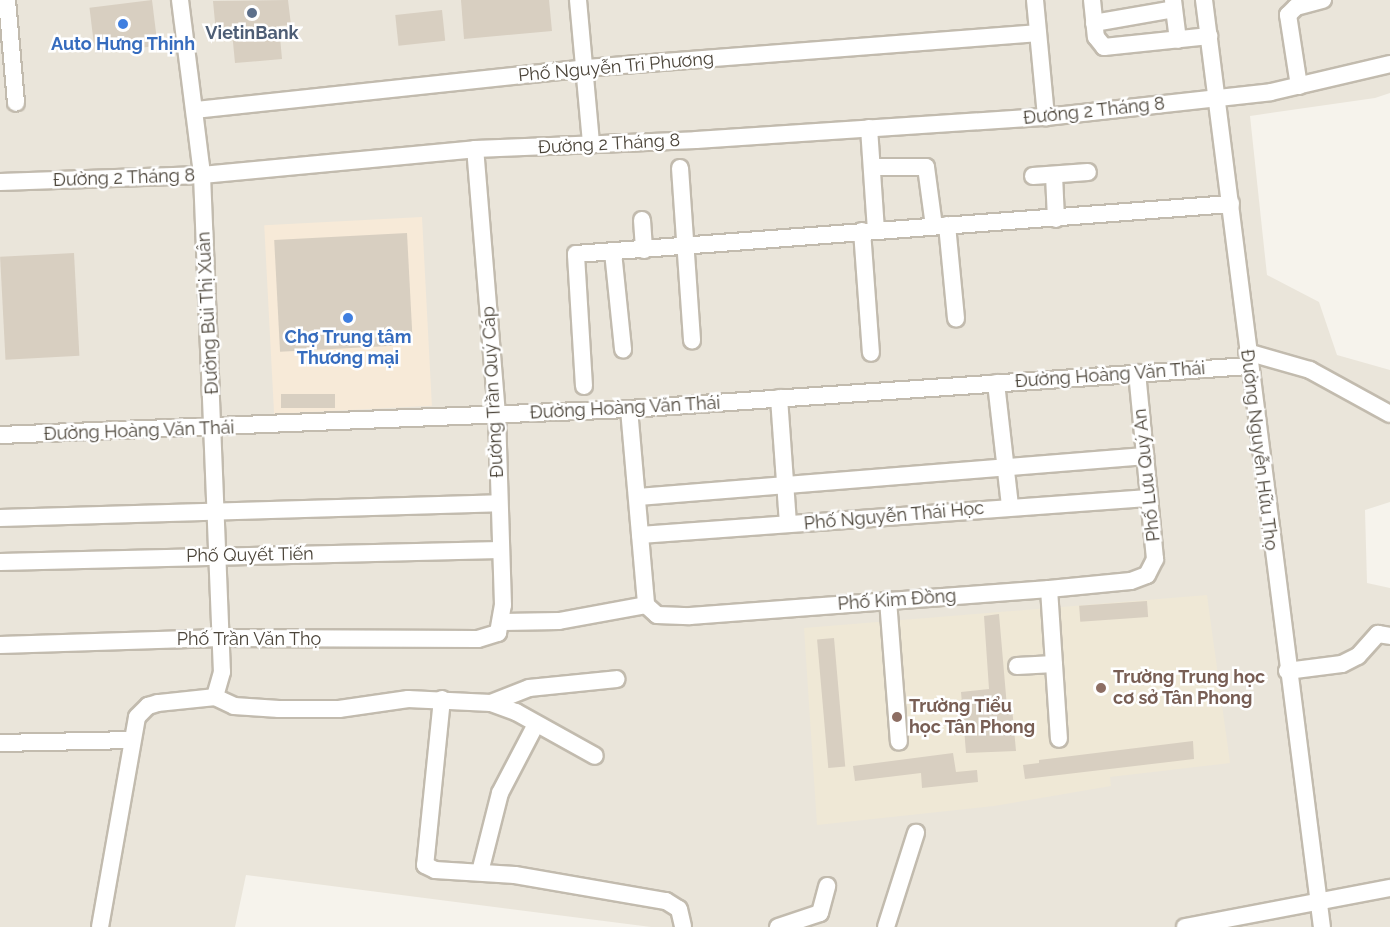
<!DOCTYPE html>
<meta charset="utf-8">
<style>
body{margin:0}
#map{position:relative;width:1390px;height:927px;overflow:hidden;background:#f6f3ec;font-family:Raleway,sans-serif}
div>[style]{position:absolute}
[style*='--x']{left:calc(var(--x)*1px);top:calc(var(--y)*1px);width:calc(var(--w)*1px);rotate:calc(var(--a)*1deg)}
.residential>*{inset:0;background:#eae5da}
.commercial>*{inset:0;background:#f7ead8;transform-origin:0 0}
.education>*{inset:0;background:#efe8d6}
.building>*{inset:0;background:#d8cfc1;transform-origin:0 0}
.roads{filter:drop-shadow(2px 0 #c2bbae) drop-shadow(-2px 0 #c2bbae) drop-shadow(0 2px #c2bbae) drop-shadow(0 -2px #c2bbae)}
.minor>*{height:16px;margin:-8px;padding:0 8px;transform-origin:8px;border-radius:8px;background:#fff}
.dots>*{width:16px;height:16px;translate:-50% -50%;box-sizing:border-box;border:3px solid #fff;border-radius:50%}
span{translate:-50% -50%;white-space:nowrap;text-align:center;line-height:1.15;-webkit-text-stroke:5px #fff;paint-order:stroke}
.service-label{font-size:18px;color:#4e5e75;font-weight:700}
.shop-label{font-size:18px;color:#366cbe;font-weight:700}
.street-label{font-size:18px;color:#4b4439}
.education-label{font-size:18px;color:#785e54;font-weight:700}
.left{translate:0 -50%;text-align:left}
</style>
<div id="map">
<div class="residential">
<div style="clip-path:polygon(0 0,1390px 0,1390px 93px,1375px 98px,1250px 116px,1267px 275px,1319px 302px,1337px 355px,1390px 370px,1390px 502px,1365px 510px,1367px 583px,1390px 588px,1390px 927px,651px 927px,246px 875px,235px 927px,0 927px)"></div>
</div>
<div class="commercial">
<div style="left:422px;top:217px;width:189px;height:158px;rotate:87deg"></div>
</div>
<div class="education">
<div style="clip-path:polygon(1207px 595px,1230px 763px,1110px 777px,1111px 786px,994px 806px,817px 825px,804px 628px)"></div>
</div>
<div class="building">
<div style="left:152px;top:0;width:46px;height:63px;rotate:83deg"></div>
<div style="clip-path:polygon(288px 0,291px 25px,279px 26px,282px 59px,235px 63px,232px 32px,216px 33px,213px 1px)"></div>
<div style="clip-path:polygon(461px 0,549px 0,552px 31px,464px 39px)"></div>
<div style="left:442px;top:10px;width:31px;height:47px;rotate:84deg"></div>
<div style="left:407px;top:233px;width:112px;height:133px;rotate:87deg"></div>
<div style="left:74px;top:253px;width:103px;height:74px;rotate:87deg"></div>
<div style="left:335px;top:394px;width:14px;height:54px;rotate:90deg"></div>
<div style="left:1147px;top:601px;width:16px;height:68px;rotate:86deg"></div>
<div style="clip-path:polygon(999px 614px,1007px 707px,1012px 707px,1016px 751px,966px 753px,961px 692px,989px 689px,984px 616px)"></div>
<div style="left:834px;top:638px;width:129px;height:17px;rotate:85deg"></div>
<div style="clip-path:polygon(1193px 741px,1194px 759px,1025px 779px,1023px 765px,1039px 763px,1039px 760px)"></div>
<div style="clip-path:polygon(953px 753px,956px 772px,977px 770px,978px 782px,922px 788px,921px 773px,855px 781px,853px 766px)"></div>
</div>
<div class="roads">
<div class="minor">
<div style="--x:7;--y:0;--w:103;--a:85"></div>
<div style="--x:180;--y:0;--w:176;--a:82.8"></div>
<div style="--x:202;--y:175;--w:497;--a:87.7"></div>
<div style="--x:222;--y:672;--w:26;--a:106"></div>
<div style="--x:578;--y:0;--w:145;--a:84.8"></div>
<div style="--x:1035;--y:0;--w:118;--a:84.6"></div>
<div style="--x:1092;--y:0;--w:37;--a:84"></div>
<div style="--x:1096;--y:37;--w:13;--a:51"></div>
<div style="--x:1104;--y:47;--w:106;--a:-6"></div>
<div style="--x:1173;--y:0;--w:40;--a:82.9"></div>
<div style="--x:1204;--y:0;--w:934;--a:82.75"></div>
<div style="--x:1094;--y:23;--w:81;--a:-9.9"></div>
<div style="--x:1299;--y:86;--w:72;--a:-98.8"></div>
<div style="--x:1288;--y:15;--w:11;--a:-45"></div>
<div style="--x:1296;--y:7;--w:28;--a:-15"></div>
<div style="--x:195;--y:110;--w:392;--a:-6.1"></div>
<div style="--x:585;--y:68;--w:454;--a:-4.4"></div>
<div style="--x:869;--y:128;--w:102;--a:86.1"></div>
<div style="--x:873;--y:167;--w:53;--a:0"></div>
<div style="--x:926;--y:167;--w:60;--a:82.3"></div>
<div style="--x:680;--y:168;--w:173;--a:86"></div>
<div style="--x:1054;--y:175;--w:44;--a:87.4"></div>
<div style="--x:1033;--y:176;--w:55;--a:-4.2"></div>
<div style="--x:0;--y:182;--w:202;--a:-2"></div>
<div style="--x:202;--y:175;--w:274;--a:-5.4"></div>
<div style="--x:475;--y:149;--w:221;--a:-2.3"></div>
<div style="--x:696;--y:140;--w:351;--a:-3.8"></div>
<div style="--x:1046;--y:117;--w:226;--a:-6.3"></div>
<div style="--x:1271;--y:92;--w:122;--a:-13.2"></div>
<div style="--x:642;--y:220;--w:30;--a:86"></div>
<div style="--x:947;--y:225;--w:94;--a:84.5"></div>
<div style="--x:862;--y:231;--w:122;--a:85.8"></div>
<div style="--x:613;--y:252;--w:98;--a:84.1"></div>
<div style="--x:1247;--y:352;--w:66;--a:15.9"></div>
<div style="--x:1310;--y:370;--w:91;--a:28.8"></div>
<div style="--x:996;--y:383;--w:124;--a:83.5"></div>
<div style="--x:584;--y:386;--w:132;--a:-93.5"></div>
<div style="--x:576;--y:254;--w:657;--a:-4.37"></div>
<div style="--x:779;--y:398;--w:126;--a:85.9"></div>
<div style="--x:629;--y:409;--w:197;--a:85"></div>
<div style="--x:646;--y:605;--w:15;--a:42"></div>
<div style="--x:657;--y:615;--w:33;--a:2"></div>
<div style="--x:690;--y:616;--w:360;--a:-4.3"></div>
<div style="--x:1049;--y:589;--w:82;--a:-5.6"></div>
<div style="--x:1131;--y:581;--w:17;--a:-21"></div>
<div style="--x:1147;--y:575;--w:18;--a:-63"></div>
<div style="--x:1155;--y:559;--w:187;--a:-95.5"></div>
<div style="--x:0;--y:435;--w:630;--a:-2.37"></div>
<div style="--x:629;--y:409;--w:621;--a:-3.97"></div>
<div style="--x:638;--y:497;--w:509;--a:-4.62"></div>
<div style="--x:0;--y:518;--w:499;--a:-1.7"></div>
<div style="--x:640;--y:535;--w:510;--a:-4.16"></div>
<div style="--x:0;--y:562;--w:500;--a:-1.37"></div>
<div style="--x:1049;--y:589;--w:150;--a:86.2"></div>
<div style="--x:888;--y:600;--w:142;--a:85.6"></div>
<div style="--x:503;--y:622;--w:56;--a:-1"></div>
<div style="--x:559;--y:621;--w:88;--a:-10.4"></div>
<div style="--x:0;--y:645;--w:221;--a:-1.8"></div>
<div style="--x:221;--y:638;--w:257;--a:0.2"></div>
<div style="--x:478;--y:639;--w:21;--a:-17"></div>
<div style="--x:498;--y:633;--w:28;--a:-80"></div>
<div style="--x:503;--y:605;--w:190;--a:-91.8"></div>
<div style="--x:497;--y:415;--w:267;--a:-94.7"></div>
<div style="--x:1017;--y:666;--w:37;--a:-3"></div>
<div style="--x:1287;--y:671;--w:55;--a:-7.3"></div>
<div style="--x:1342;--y:664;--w:18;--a:-27"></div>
<div style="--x:1358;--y:656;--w:30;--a:-48"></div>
<div style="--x:1378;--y:634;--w:12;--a:9"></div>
<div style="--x:215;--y:697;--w:21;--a:25"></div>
<div style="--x:234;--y:706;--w:45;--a:3.8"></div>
<div style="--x:279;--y:709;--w:60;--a:0"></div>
<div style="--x:339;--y:709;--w:70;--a:-8.2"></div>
<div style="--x:408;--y:699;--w:83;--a:2.8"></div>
<div style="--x:491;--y:703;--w:27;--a:20"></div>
<div style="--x:516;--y:712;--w:90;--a:29.1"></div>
<div style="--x:442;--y:699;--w:167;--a:95.8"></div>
<div style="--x:425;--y:865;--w:11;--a:27"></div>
<div style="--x:435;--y:870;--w:80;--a:3.6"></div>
<div style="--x:515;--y:875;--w:153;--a:9.8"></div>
<div style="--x:666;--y:901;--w:15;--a:32"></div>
<div style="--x:679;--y:909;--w:18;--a:77"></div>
<div style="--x:491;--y:703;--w:41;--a:-21.5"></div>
<div style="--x:529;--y:688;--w:88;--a:-5.8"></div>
<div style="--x:0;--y:743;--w:131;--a:-1.3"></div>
<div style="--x:480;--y:872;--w:81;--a:-75.8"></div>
<div style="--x:500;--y:793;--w:78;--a:-62.4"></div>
<div style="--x:100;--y:927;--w:213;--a:-80"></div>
<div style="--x:137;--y:717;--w:16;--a:-45"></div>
<div style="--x:148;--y:706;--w:10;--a:-17"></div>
<div style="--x:158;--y:703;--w:57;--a:-6"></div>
<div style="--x:778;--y:927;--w:44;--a:-18.4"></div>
<div style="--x:820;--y:913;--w:28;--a:-75"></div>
<div style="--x:886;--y:927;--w:99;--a:-72.3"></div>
<div style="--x:1185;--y:927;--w:209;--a:-10.8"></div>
</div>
</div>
<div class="dots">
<div style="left:252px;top:13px;background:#5c6f8a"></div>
<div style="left:123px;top:24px;background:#3f7fe0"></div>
<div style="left:348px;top:318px;background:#3f7fe0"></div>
<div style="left:1101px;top:688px;background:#8d6e63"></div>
<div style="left:897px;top:717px;background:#8d6e63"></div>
</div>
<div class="service-label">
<span style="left:252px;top:33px">VietinBank</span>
</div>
<div class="shop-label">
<span style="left:123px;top:44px">Auto Hưng Thịnh</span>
<span style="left:348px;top:348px">Chợ Trung tâm<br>Thương mại</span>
</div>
<div class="street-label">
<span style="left:616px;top:67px;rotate:-5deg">Phố Nguyễn Tri Phương</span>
<span style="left:1094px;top:111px;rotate:-6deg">Đường 2 Tháng 8</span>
<span style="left:609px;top:144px;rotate:-3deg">Đường 2 Tháng 8</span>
<span style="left:124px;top:178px;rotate:-2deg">Đường 2 Tháng 8</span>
<span style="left:208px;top:313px;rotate:-93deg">Đường Bùi Thị Xuân</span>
<span style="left:1110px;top:375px;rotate:-4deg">Đường Hoàng Văn Thái</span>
<span style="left:493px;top:392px;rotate:-93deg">Đường Trần Quý Cáp</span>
<span style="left:625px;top:408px;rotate:-3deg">Đường Hoàng Văn Thái</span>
<span style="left:139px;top:431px;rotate:-2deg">Đường Hoàng Văn Thái</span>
<span style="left:1259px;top:450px;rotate:83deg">Đường Nguyễn Hữu Thọ</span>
<span style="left:1147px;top:475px;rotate:-96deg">Phố Lưu Quý An</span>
<span style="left:894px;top:516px;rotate:-5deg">Phố Nguyễn Thái Học</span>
<span style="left:250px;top:555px;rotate:-1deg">Phố Quyết Tiến</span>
<span style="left:897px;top:600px;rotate:-4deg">Phố Kim Đồng</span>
<span style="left:249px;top:639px">Phố Trần Văn Thọ</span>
</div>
<div class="education-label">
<span class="left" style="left:1113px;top:688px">Trường Trung học<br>cơ sở Tân Phong</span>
<span class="left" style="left:909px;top:717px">Trường Tiểu<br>học Tân Phong</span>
</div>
</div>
